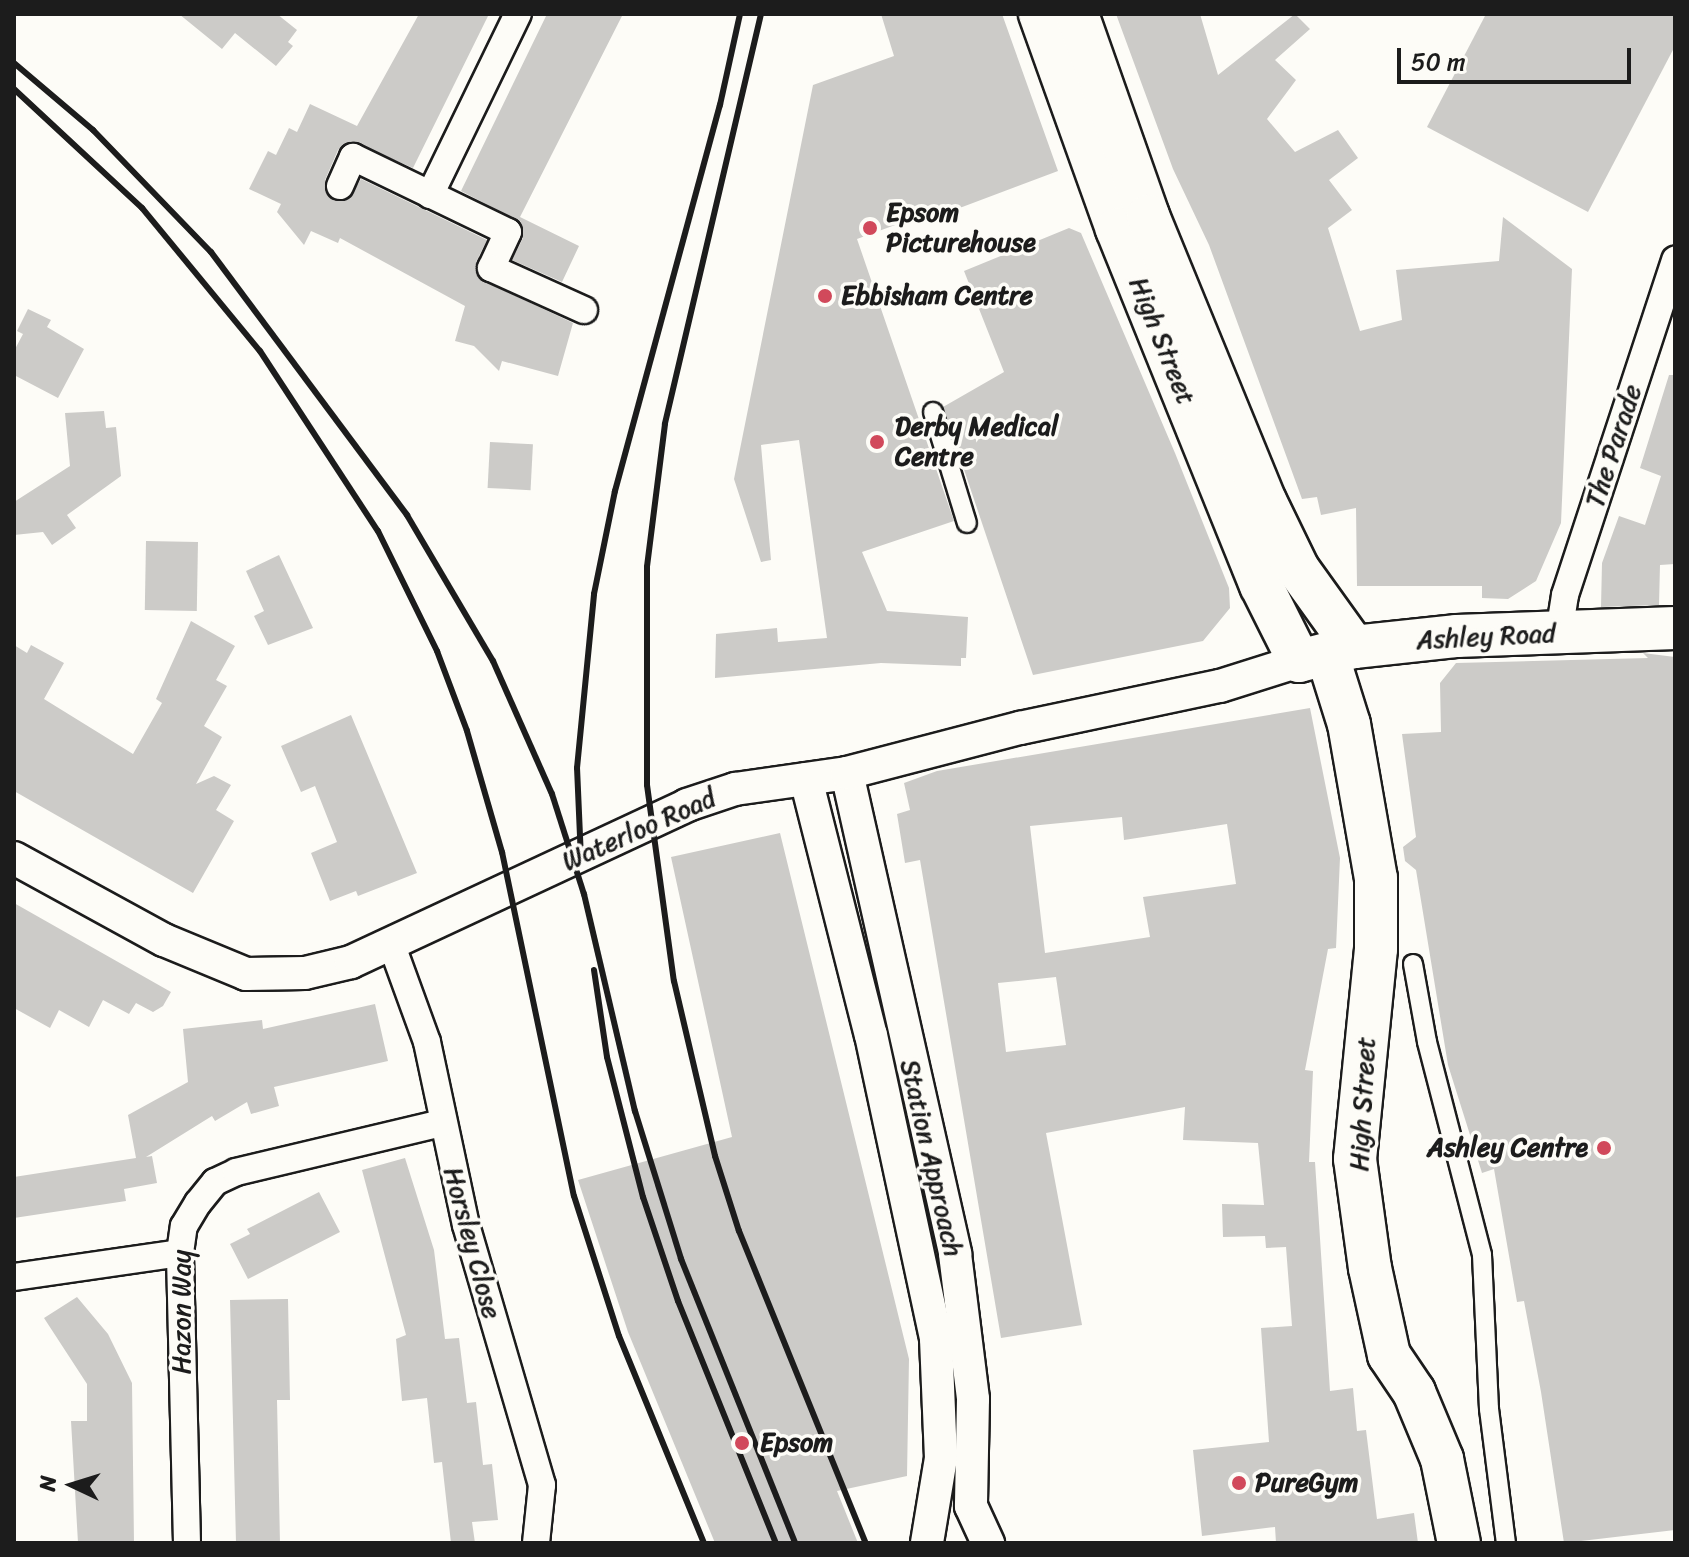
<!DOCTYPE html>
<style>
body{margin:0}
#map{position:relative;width:1689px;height:1557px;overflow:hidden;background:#fdfcf7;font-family:Sriracha,sans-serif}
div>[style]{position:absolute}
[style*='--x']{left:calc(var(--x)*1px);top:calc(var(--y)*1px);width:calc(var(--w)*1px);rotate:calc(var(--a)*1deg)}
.building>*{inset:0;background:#cccbc8;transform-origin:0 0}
.roads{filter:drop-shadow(2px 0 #1c1c1c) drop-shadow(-2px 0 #1c1c1c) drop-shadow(0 2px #1c1c1c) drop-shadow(0 -2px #1c1c1c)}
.pedestrian>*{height:18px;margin:-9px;padding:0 9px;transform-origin:9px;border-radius:9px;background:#fdfcf7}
.minor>*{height:26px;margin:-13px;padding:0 13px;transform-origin:13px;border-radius:13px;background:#fdfcf7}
.tertiary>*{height:32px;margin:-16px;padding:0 16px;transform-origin:16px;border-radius:16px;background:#fdfcf7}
.trunk>*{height:42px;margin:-21px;padding:0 21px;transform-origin:21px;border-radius:21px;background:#fdfcf7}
.rail>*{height:6px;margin:-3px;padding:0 3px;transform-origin:3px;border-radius:3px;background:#1c1c1c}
.dots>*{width:22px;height:22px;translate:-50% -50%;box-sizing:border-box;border:4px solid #fdfcf7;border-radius:50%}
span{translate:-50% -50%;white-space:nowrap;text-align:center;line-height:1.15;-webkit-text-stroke:7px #fdfcf7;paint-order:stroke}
.poi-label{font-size:26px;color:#1c1c1c;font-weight:700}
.left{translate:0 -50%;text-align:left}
.right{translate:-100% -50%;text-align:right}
.street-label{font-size:26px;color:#1c1c1c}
.frame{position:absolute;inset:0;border:16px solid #1c1c1c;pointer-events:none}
.north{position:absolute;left:32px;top:1445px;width:80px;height:80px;-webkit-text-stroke:6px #fdfcf7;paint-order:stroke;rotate:274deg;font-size:22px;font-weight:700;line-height:32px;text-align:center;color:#1c1c1c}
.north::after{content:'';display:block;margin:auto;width:28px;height:36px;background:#1c1c1c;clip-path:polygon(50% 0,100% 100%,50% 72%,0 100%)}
.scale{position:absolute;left:1397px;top:48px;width:234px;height:36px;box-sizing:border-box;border:4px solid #1c1c1c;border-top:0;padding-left:10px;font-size:24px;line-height:28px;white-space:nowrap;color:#1c1c1c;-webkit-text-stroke:6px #fdfcf7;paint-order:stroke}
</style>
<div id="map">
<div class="building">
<div style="clip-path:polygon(179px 14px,277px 14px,297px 30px,288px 42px,293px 46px,276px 66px,235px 33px,222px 49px)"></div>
<div style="clip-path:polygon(419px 14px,489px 14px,413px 168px,351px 141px,338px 150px,325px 180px,327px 195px,334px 201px,349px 199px,361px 179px,487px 240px,476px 262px,478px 278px,573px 323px,558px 376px,502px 361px,499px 371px,474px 346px,455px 341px,465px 306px,340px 238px,338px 243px,311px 231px,304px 245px,277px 212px,281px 204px,249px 189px,268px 151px,276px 155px,289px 128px,297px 132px,310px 104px,357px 126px)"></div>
<div style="clip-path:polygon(547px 14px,623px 14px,520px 217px,579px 246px,562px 282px,512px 260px,523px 238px,521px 222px,461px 191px)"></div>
<div style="clip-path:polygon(881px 14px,1002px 14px,1058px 171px,949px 212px,947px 206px,857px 239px,954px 521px,862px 552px,887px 611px,968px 617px,966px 658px,961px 658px,961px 666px,881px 663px,715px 678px,716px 634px,777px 628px,778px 642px,827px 638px,799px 440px,761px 445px,771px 560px,761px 562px,734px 479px,813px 85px,894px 56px)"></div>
<div style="clip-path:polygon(1116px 14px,1200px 14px,1218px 75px,1295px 14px,1310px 29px,1275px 60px,1296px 80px,1267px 119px,1295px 152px,1338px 130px,1358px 158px,1329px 180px,1352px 210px,1328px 228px,1360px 331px,1402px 320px,1396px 270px,1499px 261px,1503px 217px,1572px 269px,1561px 523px,1536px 581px,1508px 599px,1482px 598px,1482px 586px,1357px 586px,1356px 508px,1321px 515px,1317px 497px,1302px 499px,1209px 245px,1173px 169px)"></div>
<div style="clip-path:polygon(1486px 14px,1675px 14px,1675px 46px,1588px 212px,1427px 127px)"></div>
<div style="clip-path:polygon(1069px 228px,1081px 233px,1175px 453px,1229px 588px,1230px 608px,1203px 641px,1033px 675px,943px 407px,1004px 372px,964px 271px)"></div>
<div style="clip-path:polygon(28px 309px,51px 320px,47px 327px,84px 349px,58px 398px,14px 375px,14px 351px,23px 334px,17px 331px)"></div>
<div style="clip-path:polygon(1669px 375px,1675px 375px,1675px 564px,1660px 565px,1659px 605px,1601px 607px,1602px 563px,1619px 516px,1645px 525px,1661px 476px,1640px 468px)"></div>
<div style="clip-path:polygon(104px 411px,106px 428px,116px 427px,121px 476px,67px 515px,76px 528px,52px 545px,43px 532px,14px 535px,14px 502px,70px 466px,65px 413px)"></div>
<div style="left:490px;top:442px;width:43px;height:46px;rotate:3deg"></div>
<div style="left:146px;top:541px;width:52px;height:69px;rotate:1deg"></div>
<div style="clip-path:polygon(279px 555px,313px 628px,268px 645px,254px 616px,264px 611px,246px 571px)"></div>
<div style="clip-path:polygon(191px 621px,235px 646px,216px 680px,227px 686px,204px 726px,222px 737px,196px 784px,214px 776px,231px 785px,216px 810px,234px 821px,193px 893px,14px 791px,14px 645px,27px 653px,31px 645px,64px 663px,44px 699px,133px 754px,162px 703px,156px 699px)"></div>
<div style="clip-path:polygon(1643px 653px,1675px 657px,1675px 1530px,1564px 1543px,1541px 1392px,1524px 1301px,1517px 1302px,1494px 1169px,1482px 1173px,1448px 1065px,1416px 870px,1405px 861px,1403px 847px,1416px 837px,1402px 734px,1441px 732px,1440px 683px,1456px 663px,1648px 658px)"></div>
<div style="clip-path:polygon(evenodd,1310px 708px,1340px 858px,1336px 948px,1328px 949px,1305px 1070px,1313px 1071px,1309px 1162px,1315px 1162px,1330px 1391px,1353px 1388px,1357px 1431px,1366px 1430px,1377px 1519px,1414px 1513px,1418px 1543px,1276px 1543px,1275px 1527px,1202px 1536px,1193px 1450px,1269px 1442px,1261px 1328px,1292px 1326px,1286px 1247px,1266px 1248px,1265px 1236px,1223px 1237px,1222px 1204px,1264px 1205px,1258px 1143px,1183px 1140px,1185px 1107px,1046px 1133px,1082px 1325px,1001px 1338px,920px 860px,905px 863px,897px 814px,910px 810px,904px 783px,937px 771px,1310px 708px,1122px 817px,1124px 840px,1227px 824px,1236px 884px,1143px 897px,1150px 937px,1045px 953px,1030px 826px,1122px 817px,1310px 708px,1056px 977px,1066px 1045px,1006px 1052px,998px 983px,1056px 977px)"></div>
<div style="clip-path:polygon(351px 715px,417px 873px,358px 896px,356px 891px,330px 901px,311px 853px,337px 842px,315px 786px,301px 792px,281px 746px)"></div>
<div style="clip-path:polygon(780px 833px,909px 1359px,907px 1476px,837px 1491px,858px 1543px,715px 1543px,628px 1332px,578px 1180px,732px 1137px,671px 857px)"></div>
<div style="clip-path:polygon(14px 903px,171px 992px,163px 1006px,153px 1012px,136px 1003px,129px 1014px,103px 1000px,89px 1027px,59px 1010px,50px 1028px,14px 1008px)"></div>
<div style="clip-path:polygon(375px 1004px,388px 1061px,274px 1087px,279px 1106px,251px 1114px,247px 1102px,215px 1121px,212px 1116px,146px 1157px,152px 1156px,157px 1183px,124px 1189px,126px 1201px,14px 1218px,14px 1177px,136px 1158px,128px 1115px,188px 1082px,183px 1029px,262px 1020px,263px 1029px)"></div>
<div style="clip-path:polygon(405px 1158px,434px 1250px,445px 1339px,459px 1338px,467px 1403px,476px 1402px,483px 1465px,492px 1464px,498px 1520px,472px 1522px,475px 1543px,451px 1543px,442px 1462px,434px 1463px,427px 1398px,402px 1401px,396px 1339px,406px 1335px,362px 1170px)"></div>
<div style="clip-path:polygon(319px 1192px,340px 1232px,248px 1279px,230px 1244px,250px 1234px,247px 1229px)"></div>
<div style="clip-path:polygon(77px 1297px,108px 1334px,132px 1383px,134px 1543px,78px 1543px,71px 1421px,87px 1421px,87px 1384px,44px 1318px)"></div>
<div style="clip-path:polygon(288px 1299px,290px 1400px,277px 1400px,280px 1543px,236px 1543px,230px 1300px)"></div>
</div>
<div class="roads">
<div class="pedestrian">
<div style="--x:933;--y:412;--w:116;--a:73"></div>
<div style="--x:1413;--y:964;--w:79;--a:79.8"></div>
<div style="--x:1427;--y:1042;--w:220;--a:75.5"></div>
<div style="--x:1482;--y:1255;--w:154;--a:87.4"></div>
<div style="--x:1489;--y:1409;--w:135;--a:82.8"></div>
</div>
<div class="minor">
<div style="--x:340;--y:186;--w:32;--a:-66"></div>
<div style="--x:353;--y:157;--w:172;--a:25.8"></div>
<div style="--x:508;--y:232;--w:40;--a:115"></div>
<div style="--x:491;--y:268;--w:102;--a:24.3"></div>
<div style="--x:430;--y:195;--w:201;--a:-64.1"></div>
<div style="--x:1559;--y:633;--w:38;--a:-81"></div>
<div style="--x:1565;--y:595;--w:353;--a:-71.8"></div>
<div style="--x:391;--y:943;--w:105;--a:70"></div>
<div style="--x:427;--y:1042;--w:187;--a:78"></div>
<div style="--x:466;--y:1225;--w:271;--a:73.7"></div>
<div style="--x:542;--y:1485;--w:58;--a:95.9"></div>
<div style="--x:14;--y:1277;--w:168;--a:-8.2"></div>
<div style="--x:187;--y:1543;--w:290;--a:-91.4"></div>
<div style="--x:180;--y:1253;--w:27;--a:-82"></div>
<div style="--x:184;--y:1226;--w:27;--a:-59"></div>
<div style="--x:198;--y:1203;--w:27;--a:-51"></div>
<div style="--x:215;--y:1182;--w:23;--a:-25"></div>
<div style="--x:236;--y:1172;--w:212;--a:-13.4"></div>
</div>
<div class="tertiary">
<div style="--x:847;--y:773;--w:493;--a:77.3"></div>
<div style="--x:955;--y:1254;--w:146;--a:82.9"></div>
<div style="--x:973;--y:1399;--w:107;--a:91.1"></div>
<div style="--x:971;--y:1506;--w:41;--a:65.3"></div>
<div style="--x:806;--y:779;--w:264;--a:75.8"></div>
<div style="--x:871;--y:1035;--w:311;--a:77.9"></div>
<div style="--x:936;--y:1339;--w:119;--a:87.6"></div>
<div style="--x:941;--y:1458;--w:86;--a:99.4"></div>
<div style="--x:14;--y:858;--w:171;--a:28.7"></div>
<div style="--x:164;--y:940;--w:89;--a:22.5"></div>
<div style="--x:246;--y:974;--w:59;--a:-1"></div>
<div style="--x:305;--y:973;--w:47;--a:-13.4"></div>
<div style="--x:351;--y:962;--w:371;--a:-25"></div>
<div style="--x:687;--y:805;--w:51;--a:-18.4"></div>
<div style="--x:735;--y:789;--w:113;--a:-8.1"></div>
<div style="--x:847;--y:773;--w:179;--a:-14.6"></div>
<div style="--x:1020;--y:728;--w:204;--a:-11.9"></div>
<div style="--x:1220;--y:686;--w:83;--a:-17.6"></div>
</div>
<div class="trunk">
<div style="--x:1040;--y:14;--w:228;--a:70.3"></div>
<div style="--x:1117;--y:229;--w:384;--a:68"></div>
<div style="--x:1261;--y:585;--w:85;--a:63.4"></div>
<div style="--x:1299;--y:661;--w:57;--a:-14.3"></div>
<div style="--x:1354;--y:647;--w:104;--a:-6.1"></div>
<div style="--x:1457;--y:636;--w:218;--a:-2.1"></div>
<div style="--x:1077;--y:14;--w:214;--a:70.6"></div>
<div style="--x:1148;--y:216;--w:308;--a:67.7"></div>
<div style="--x:1265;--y:501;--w:76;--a:64.1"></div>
<div style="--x:1298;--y:569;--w:96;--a:54.3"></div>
<div style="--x:1327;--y:654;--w:73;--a:72.6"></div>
<div style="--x:1349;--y:724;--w:156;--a:80.1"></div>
<div style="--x:1376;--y:878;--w:71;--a:90"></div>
<div style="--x:1376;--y:949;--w:211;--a:95.7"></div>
<div style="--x:1355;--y:1159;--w:110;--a:82.2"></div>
<div style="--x:1370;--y:1268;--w:89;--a:77.7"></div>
<div style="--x:1389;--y:1355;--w:45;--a:56"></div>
<div style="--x:1414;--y:1392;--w:73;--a:67.3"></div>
<div style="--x:1442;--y:1459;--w:86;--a:78.6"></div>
</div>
</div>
<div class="rail">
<div style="--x:761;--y:14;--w:421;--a:103.2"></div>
<div style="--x:665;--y:424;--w:144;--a:97.2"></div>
<div style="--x:647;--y:567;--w:218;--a:90"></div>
<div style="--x:647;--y:785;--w:198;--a:82.2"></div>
<div style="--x:674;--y:981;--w:180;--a:76.8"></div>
<div style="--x:715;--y:1156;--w:79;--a:72.3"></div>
<div style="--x:739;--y:1231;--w:337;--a:67.9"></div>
<div style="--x:14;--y:63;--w:104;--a:40.3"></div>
<div style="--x:93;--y:130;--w:170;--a:46"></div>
<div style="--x:211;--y:252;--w:328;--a:53.3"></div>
<div style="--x:407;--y:515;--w:169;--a:59.5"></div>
<div style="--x:493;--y:661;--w:145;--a:66.1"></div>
<div style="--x:552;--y:794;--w:105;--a:72.3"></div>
<div style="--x:584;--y:894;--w:223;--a:76.8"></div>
<div style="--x:635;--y:1111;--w:155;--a:72.7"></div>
<div style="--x:681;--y:1259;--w:306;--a:68.1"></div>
<div style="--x:14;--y:89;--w:175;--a:42.9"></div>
<div style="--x:142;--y:208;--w:185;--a:50.5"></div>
<div style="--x:260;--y:351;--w:215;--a:56.8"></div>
<div style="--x:378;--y:531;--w:134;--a:63.8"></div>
<div style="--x:437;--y:651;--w:85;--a:69.4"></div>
<div style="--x:467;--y:731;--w:126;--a:73.9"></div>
<div style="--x:502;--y:852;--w:351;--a:78.2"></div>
<div style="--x:574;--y:1196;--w:147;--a:72.2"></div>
<div style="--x:619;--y:1336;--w:224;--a:67.7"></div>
<div style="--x:581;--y:859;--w:91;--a:-92.5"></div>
<div style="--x:577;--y:768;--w:175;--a:-84.4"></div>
<div style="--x:594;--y:594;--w:105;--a:-78.5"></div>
<div style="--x:615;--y:491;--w:400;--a:-74.8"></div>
<div style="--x:720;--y:105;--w:93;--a:-77.6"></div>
<div style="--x:594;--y:970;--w:88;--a:81.5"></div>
<div style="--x:607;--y:1057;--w:145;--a:75.6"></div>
<div style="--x:643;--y:1197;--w:110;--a:71.4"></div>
<div style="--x:678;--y:1301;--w:261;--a:68"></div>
</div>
<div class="dots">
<div style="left:870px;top:228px;background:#d1495b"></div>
<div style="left:825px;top:296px;background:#d1495b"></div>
<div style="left:877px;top:442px;background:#d1495b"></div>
<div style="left:1604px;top:1148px;background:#d1495b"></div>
<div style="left:742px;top:1443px;background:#d1495b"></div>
<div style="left:1239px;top:1483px;background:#d1495b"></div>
</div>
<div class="poi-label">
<span class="left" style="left:886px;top:228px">Epsom<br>Picturehouse</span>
<span class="left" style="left:841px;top:296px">Ebbisham Centre</span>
<span class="left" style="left:895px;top:442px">Derby Medical<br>Centre</span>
<span class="right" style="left:1588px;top:1148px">Ashley Centre</span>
<span class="left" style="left:760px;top:1443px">Epsom</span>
<span class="left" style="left:1255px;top:1483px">PureGym</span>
</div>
<div class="street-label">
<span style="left:1162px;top:341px;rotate:68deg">High Street</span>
<span style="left:1614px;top:446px;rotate:-72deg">The Parade</span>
<span style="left:1486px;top:637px;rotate:-3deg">Ashley Road</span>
<span style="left:639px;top:830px;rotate:-24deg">Waterloo Road</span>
<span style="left:1363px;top:1104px;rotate:-87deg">High Street</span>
<span style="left:931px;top:1158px;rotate:77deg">Station Approach</span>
<span style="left:472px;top:1243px;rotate:75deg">Horsley Close</span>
<span style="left:182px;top:1312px;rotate:-90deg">Hazon Way</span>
</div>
<div class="frame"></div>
<div class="north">N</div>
<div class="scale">50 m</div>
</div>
